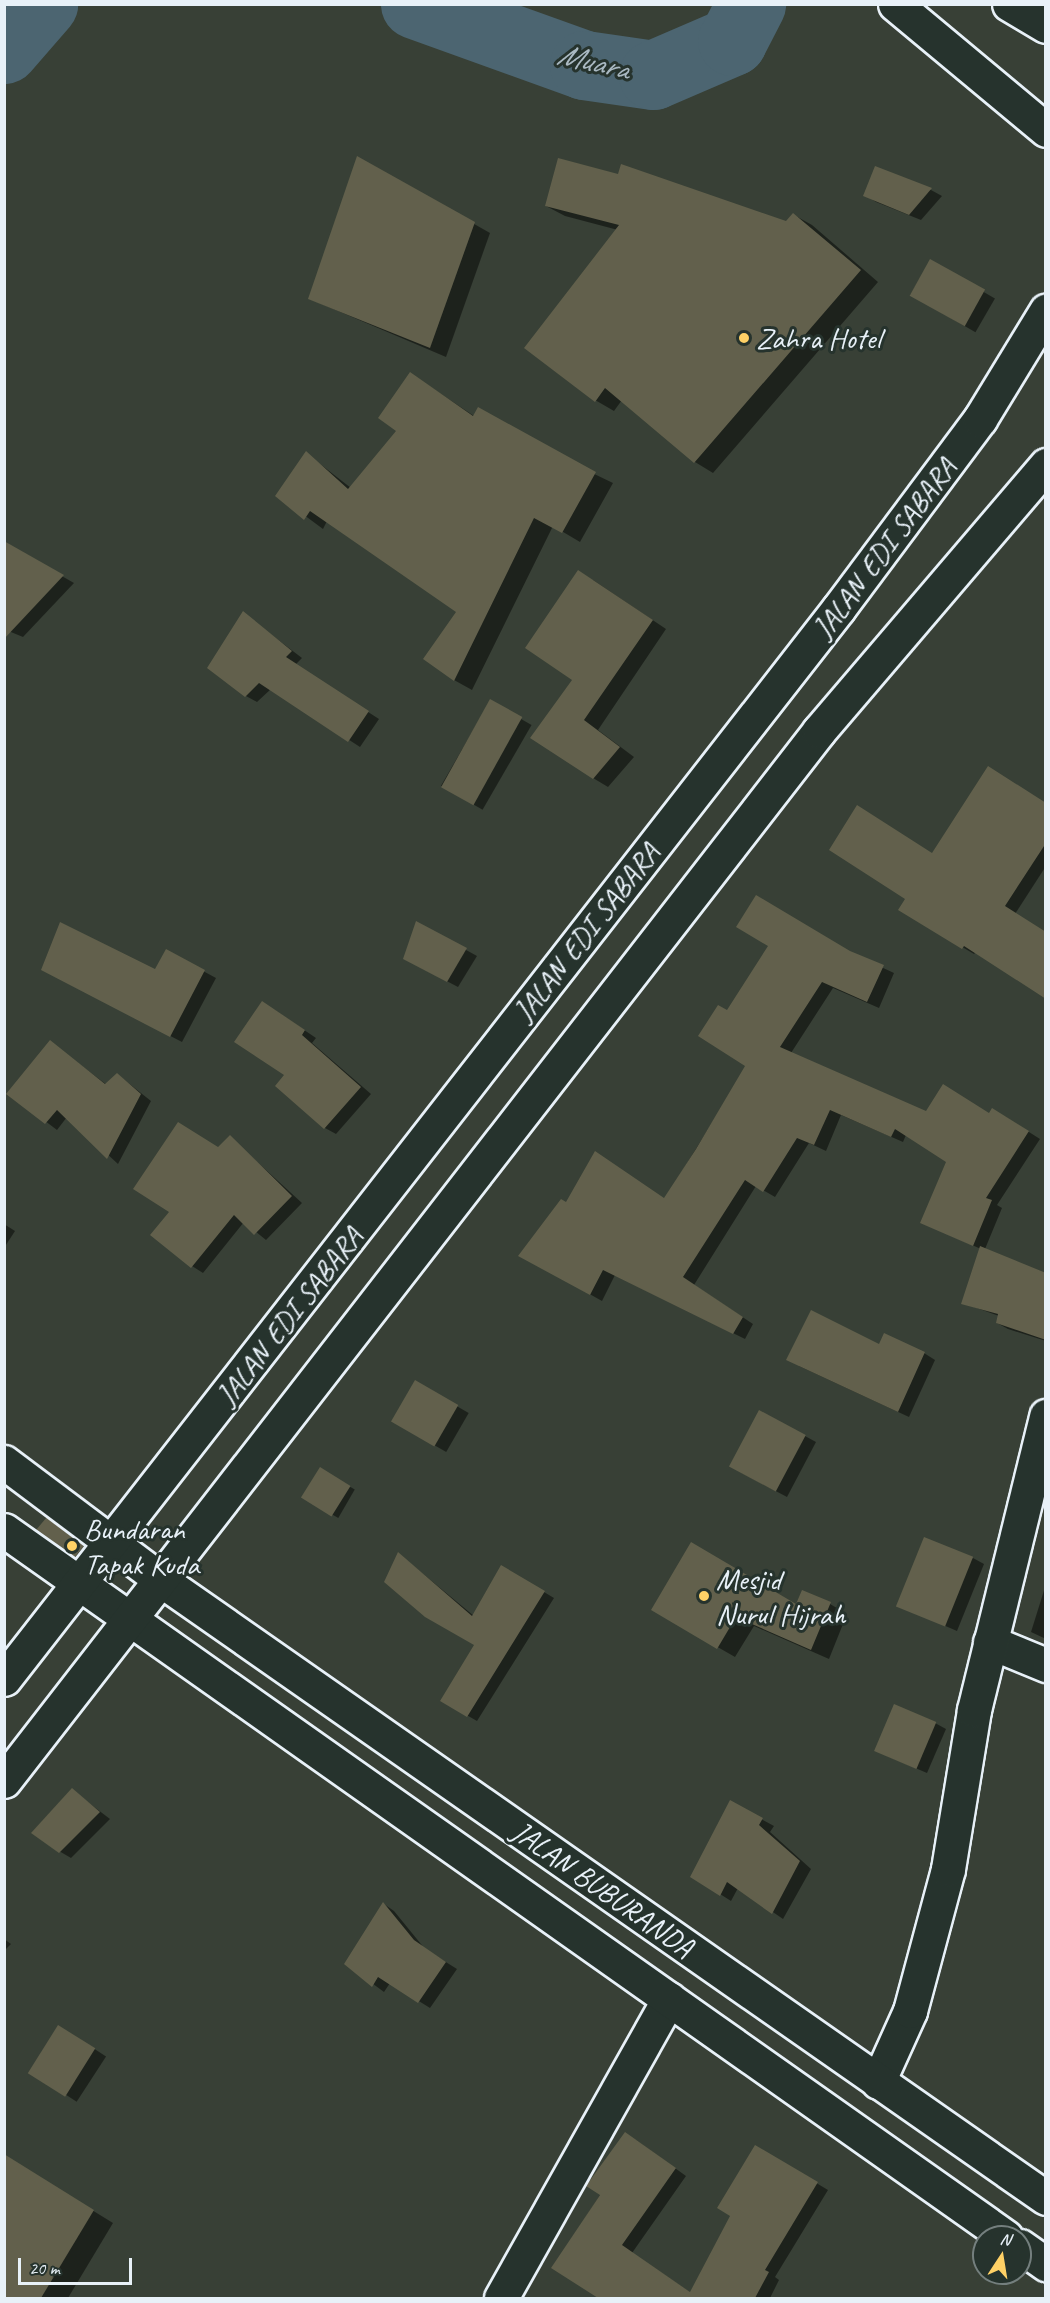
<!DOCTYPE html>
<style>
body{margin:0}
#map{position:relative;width:1050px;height:2303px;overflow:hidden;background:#384036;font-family:Caveat,sans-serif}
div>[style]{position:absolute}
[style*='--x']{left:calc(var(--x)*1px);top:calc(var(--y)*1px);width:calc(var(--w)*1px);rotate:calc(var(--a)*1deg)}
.shadow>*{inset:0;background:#0007;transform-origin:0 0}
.river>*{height:69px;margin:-34.5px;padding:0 34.5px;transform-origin:34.5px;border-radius:34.5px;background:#4c6571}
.building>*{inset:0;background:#62604c;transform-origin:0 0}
.roads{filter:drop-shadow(2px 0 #e8f1f8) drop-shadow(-2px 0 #e8f1f8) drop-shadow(0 2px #e8f1f8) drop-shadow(0 -2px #e8f1f8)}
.minor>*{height:33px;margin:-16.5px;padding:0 16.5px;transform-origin:16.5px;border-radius:16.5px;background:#26332d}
.tertiary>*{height:33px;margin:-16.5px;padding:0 16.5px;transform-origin:16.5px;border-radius:16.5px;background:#26332d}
.secondary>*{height:33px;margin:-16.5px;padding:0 16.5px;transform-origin:16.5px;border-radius:16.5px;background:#26332d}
.dots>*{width:16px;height:16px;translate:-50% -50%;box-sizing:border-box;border:3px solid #26332d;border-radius:50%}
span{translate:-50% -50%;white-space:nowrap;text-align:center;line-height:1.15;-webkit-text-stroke:6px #26332d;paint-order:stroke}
.poi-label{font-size:30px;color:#e8f1f8}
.left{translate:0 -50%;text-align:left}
.street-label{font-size:30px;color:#e8f1f8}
.water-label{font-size:32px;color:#aab9c2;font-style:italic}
.frame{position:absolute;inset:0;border:6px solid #e8f1f8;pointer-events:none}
.north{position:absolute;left:972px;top:2225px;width:60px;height:60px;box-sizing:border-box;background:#26332d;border:2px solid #747f7e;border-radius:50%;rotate:12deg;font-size:16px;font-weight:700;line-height:24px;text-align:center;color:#e8f1f8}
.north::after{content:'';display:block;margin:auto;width:21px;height:27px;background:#ffd166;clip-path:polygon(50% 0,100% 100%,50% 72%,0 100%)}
.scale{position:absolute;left:18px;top:2258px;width:114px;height:27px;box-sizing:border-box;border:3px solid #e8f1f8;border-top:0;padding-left:8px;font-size:18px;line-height:21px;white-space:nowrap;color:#e8f1f8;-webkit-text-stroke:4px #26332d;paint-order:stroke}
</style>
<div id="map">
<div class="shadow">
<div style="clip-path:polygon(358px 158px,490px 233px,446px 357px,310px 299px)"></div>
<div style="clip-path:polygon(876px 168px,931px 190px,942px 196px,921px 220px,876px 202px,865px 195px)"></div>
<div style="clip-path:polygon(546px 206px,787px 223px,794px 215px,812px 225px,878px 282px,713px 473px,695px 462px,622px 400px,614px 411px,595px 400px,618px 230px,565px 216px)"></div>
<div style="left:930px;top:261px;width:75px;height:39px;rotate:30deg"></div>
<div style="clip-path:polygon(411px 374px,474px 416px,613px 483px,580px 542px,553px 526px,472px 690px,454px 680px,458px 611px,327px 521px,323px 529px,277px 495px,306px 453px,351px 488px,398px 430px)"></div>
<div style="clip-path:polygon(9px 546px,74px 583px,23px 637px,6px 630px)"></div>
<div style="clip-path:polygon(593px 580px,666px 629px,598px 730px,634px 757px,608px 787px,593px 778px,574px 679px)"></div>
<div style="clip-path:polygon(243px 613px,302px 658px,295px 665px,379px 719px,360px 747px,271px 689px,257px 702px,246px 696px)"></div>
<div style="left:490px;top:701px;width:48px;height:98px;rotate:30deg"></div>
<div style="clip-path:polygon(1046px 804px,1046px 866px,1015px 914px,974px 954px,900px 910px,933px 855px)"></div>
<div style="clip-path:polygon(417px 923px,477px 956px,458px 987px,416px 965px)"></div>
<div style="clip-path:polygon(166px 951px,216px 978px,182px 1042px,54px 976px,156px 971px)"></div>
<div style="clip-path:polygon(851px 953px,894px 973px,879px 1008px,833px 988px,791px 1053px,927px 1113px,1004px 1116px,1040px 1139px,997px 1205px,1002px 1208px,985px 1249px,1046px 1275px,1046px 1341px,1008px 1329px,997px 1323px,999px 1316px,963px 1303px,981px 1249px,922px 1223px,948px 1161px,906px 1135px,903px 1142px,841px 1115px,826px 1151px,809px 1143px,775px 1197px,756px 1186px,694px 1285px,753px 1324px,745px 1339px,615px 1275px,602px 1301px,520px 1255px,566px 1204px,665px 1199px,747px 1066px,728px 1012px)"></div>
<div style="clip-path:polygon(273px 1009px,316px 1038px,312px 1043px,371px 1094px,336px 1134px,325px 1128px,286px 1075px)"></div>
<div style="clip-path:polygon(50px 1042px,107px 1085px,117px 1074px,151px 1101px,118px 1164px,67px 1117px,57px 1130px,8px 1093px)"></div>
<div style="clip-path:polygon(230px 1137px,302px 1203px,266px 1240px,244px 1222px,203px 1273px,192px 1266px,171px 1212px)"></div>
<div style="clip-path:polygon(4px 1224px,15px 1231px,4px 1248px)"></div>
<div style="clip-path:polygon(880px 1346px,924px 1353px,935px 1360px,909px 1417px,799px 1366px)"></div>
<div style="left:415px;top:1382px;width:62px;height:45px;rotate:30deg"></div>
<div style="clip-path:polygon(805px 1436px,816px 1442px,787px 1497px,742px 1473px)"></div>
<div style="left:321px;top:1470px;width:39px;height:33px;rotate:30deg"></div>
<div style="clip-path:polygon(58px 1526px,94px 1553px,87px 1562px,38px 1530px)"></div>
<div style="clip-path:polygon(399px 1554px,474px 1616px,502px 1567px,554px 1598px,477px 1721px,442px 1701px,476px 1644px)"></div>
<div style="clip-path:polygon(973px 1558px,984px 1564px,957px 1631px,897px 1605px)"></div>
<div style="clip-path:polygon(1046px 1584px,1046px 1639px,1031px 1632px)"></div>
<div style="clip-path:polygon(830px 1604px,847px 1614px,829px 1659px,754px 1626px,735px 1657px,653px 1610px)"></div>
<div style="clip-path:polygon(935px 1723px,946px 1729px,927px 1773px,887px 1756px)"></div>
<div style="clip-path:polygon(72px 1790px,110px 1819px,71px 1858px,59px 1851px)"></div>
<div style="clip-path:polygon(730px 1802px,774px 1826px,770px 1832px,811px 1869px,783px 1919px,738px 1888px,731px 1901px,720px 1894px)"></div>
<div style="clip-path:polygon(384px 1904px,394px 1911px,425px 1949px,457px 1969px,430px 2008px,390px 1983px,384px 1992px,346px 1964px)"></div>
<div style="clip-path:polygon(4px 1939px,11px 1944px,4px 1951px)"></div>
<div style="left:70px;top:2033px;width:43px;height:54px;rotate:33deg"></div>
<div style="clip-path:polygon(636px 2140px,686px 2176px,632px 2253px,691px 2293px,732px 2215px,756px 2147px,828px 2190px,775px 2277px,779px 2280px,770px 2298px,601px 2298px,553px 2267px)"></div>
<div style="clip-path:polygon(4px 2156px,113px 2223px,68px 2298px,4px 2298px)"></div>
</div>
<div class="river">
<div style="--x:415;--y:4;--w:180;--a:19.8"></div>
<div style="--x:584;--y:65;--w:70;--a:8.2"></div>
<div style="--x:653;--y:75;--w:86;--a:-23.3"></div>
<div style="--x:732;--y:41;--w:42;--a:-62.8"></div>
<div style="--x:4;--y:49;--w:60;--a:-49.1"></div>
</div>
<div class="building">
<div style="clip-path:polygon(357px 156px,475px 222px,430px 348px,308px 299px)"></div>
<div style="clip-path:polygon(558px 158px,618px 174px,621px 164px,786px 221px,793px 213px,861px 270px,694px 463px,605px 388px,595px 402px,524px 348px,619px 225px,545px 206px)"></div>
<div style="clip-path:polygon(875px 166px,932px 188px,909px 215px,863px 196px)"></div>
<div style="left:930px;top:259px;width:63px;height:42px;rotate:29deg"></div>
<div style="clip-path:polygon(410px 372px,473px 416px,478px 407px,596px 472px,562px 533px,534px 518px,454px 681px,423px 659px,456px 612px,310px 511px,304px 520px,275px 496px,306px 451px,348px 489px,396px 431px,378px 418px)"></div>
<div style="clip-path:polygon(4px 541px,64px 575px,4px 639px)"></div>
<div style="clip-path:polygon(578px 570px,653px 620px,584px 720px,620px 747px,593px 779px,530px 738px,572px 680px,525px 648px)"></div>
<div style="clip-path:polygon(243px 611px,292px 651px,286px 657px,369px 711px,348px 742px,259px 683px,245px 697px,207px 668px)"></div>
<div style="left:490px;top:699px;width:37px;height:101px;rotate:29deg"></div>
<div style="clip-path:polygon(988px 766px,1046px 803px,1046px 843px,1005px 906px,1046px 932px,1046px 999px,964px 946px,962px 949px,898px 910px,905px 899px,829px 850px,857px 805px,932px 853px)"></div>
<div style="clip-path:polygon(756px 895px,850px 951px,884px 965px,867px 1002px,822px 982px,780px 1047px,926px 1111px,943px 1084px,989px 1113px,992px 1108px,1029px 1131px,986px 1198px,992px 1200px,973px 1246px,920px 1223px,946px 1162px,895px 1129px,891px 1137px,830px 1110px,814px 1145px,797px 1138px,763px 1192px,745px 1180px,683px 1277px,743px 1317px,733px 1334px,603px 1270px,590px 1295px,518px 1256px,561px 1199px,566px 1202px,595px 1151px,664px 1198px,696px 1149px,745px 1066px,698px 1036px,718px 1005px,727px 1010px,768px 946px,736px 927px)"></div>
<div style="clip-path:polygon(416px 921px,467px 948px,447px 982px,403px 959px)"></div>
<div style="clip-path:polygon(60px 922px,155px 969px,166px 949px,205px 970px,170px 1037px,41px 970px)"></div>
<div style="clip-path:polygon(262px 1001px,305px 1030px,302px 1035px,361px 1087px,324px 1129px,275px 1086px,284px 1075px,234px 1042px)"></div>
<div style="clip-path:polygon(50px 1040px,105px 1084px,117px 1073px,141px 1094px,107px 1159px,57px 1110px,45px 1124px,6px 1094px)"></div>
<div style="clip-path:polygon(178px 1122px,218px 1147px,230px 1135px,292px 1196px,254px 1235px,234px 1215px,191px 1268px,150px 1235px,169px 1212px,133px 1189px)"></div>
<div style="clip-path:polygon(980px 1246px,1046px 1273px,1046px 1340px,996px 1323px,998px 1314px,961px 1304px)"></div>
<div style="clip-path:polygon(811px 1310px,879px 1344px,884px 1333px,925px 1352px,898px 1412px,786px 1360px)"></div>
<div style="left:415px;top:1380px;width:50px;height:48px;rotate:30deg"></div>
<div style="left:759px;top:1410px;width:53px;height:64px;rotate:28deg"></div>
<div style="left:320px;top:1467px;width:36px;height:36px;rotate:32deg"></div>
<div style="clip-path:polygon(47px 1517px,84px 1546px,75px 1557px,36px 1530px)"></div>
<div style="left:924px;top:1537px;width:53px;height:75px;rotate:22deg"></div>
<div style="clip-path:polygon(691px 1542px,796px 1604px,802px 1590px,831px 1602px,811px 1650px,736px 1617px,717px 1649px,651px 1610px)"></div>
<div style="clip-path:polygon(398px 1552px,472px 1616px,501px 1565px,545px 1591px,467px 1717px,440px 1701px,474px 1645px,425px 1617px,384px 1582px)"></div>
<div style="left:894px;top:1704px;width:46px;height:51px;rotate:23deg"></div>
<div style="clip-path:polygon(72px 1788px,100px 1812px,59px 1853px,31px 1833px)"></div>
<div style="clip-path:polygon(730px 1800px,763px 1818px,759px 1825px,800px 1861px,772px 1914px,727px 1882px,720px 1896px,690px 1877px)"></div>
<div style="clip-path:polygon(383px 1902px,414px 1940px,446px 1962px,418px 2003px,378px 1977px,372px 1987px,344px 1964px)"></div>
<div style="left:58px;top:2025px;width:44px;height:57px;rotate:32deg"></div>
<div style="clip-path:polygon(625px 2132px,676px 2168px,622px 2245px,690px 2292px,730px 2216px,717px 2208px,755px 2145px,818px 2182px,765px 2270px,769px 2272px,755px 2298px,598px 2298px,551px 2268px,600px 2195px,586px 2186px)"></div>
<div style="clip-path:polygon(4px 2154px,94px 2210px,41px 2298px,4px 2298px)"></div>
</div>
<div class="roads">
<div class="minor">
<div style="--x:990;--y:1642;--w:61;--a:22.3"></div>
<div style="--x:878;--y:2082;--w:78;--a:-65.7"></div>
<div style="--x:910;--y:2011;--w:147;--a:-75"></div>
<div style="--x:948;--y:1869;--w:161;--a:-80.7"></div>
<div style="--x:974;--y:1710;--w:303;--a:-76.2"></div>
<div style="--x:501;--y:2298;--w:343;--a:-60.7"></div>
</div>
<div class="tertiary">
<div style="--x:895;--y:4;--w:197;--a:39.8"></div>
<div style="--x:1009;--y:4;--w:43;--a:30.7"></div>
<div style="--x:4;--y:1462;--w:196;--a:36.9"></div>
<div style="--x:161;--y:1580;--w:1079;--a:34.93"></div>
<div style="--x:4;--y:1530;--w:1226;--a:35.21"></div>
<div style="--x:1020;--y:2246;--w:32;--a:35"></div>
</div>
<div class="secondary">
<div style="--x:4;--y:1679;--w:1358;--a:-52.06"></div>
<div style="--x:839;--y:608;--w:236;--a:-53.3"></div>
<div style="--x:980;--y:419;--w:127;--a:-58.6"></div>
<div style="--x:4;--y:1781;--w:1329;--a:-52.18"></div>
<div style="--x:819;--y:731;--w:350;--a:-49.5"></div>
</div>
</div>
<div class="dots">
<div style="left:744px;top:338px;background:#ffd166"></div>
<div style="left:72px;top:1546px;background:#ffd166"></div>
<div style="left:704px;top:1596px;background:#ffd166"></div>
</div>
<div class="poi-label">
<span class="left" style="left:756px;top:338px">Zahra Hotel</span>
<span class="left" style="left:84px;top:1546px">Bundaran<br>Tapak Kuda</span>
<span class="left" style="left:716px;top:1596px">Mesjid<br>Nurul Hijrah</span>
</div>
<div class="street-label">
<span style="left:884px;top:548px;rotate:-53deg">JALAN EDI SABARA</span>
<span style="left:586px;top:932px;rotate:-52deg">JALAN EDI SABARA</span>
<span style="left:289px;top:1316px;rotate:-52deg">JALAN EDI SABARA</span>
<span style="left:603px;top:1889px;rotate:35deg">JALAN BUBURANDA</span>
</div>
<div class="water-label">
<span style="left:593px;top:62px;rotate:13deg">Muara</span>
</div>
<div class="frame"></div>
<div class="north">N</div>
<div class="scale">20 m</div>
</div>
